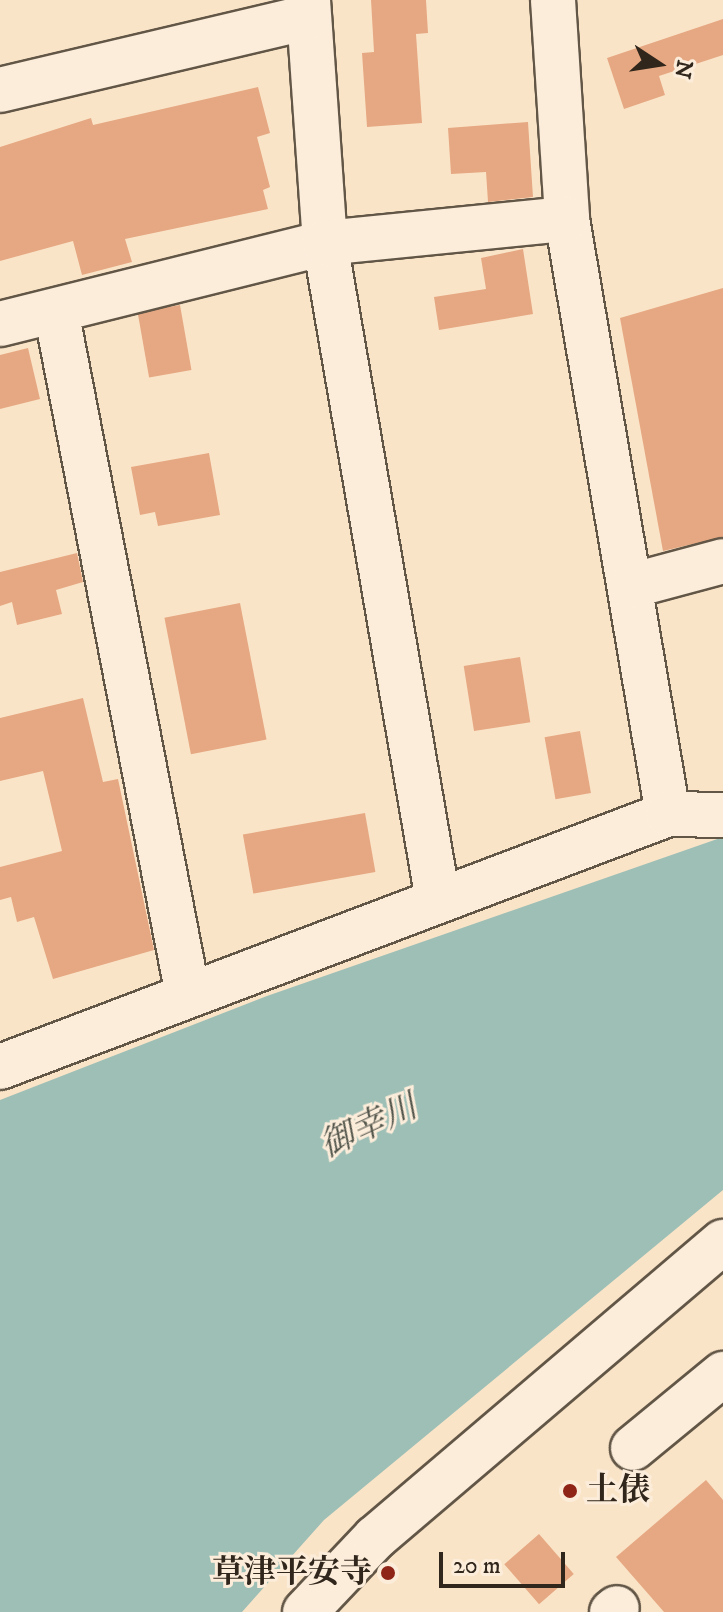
<!DOCTYPE html>
<meta charset="utf-8">
<style>
body{margin:0}
#map{position:relative;width:723px;height:1612px;overflow:hidden;background:#fae4c8;font-family:"IM FELL DW Pica","Noto Serif JP",serif}
div>[style]{position:absolute}
[style*='--x']{left:calc(var(--x)*1px);top:calc(var(--y)*1px);width:calc(var(--w)*1px);rotate:calc(var(--a)*1deg)}
.water>*{inset:0;background:#9ebfb6}
.building>*{inset:0;background:#e6a882;transform-origin:0 0}
.roads{filter:drop-shadow(2px 0 #625646) drop-shadow(-2px 0 #625646) drop-shadow(0 2px #625646) drop-shadow(0 -2px #625646)}
.minor>*{height:44px;margin:-22px;padding:0 22px;transform-origin:22px;border-radius:22px;background:#fceddb}
.dots>*{width:22px;height:22px;translate:-50% -50%;box-sizing:border-box;border:4px solid #fceddb;border-radius:50%}
span{translate:-50% -50%;white-space:nowrap;text-align:center;line-height:1.15;-webkit-text-stroke:6px #fceddb;paint-order:stroke}
.poi-label{font-size:32px;color:#30261b;font-weight:700}
.left{translate:0 -50%;text-align:left}
.right{translate:-100% -50%;text-align:right}
.water-label{font-size:34px;color:#51544a;font-style:italic}
.north{position:absolute;left:619px;top:24px;width:80px;height:80px;-webkit-text-stroke:6px #fceddb;paint-order:stroke;rotate:102deg;font-size:22px;font-weight:700;line-height:32px;text-align:center;color:#30261b}
.north::after{content:'';display:block;margin:auto;width:28px;height:36px;background:#30261b;clip-path:polygon(50% 0,100% 100%,50% 72%,0 100%)}
.scale{position:absolute;left:439px;top:1552px;width:126px;height:36px;box-sizing:border-box;border:4px solid #30261b;border-top:0;padding-left:10px;font-size:24px;line-height:28px;white-space:nowrap;color:#30261b;-webkit-text-stroke:6px #fceddb;paint-order:stroke}
</style>
<div id="map">
<div class="water">
<div style="clip-path:polygon(723px 837px,723px 1190px,324px 1520px,242px 1612px,0 1612px,0 1100px,267px 996px)"></div>
</div>
<div class="building">
<div style="clip-path:polygon(371px 0,426px 0,428px 33px,416px 34px,422px 123px,367px 127px,362px 53px,374px 52px)"></div>
<div style="clip-path:polygon(723px 19px,723px 55px,659px 76px,665px 95px,624px 109px,607px 58px)"></div>
<div style="clip-path:polygon(258px 87px,270px 133px,257px 137px,270px 187px,263px 190px,268px 209px,125px 239px,132px 262px,82px 275px,73px 241px,0 261px,0 147px,91px 118px,93px 125px)"></div>
<div style="clip-path:polygon(528px 122px,533px 197px,488px 202px,486px 172px,451px 174px,448px 128px)"></div>
<div style="clip-path:polygon(523px 249px,533px 314px,439px 330px,434px 297px,486px 289px,481px 258px)"></div>
<div style="clip-path:polygon(723px 288px,723px 537px,663px 551px,620px 318px)"></div>
<div style="left:180px;top:305px;width:66px;height:43px;rotate:80deg"></div>
<div style="clip-path:polygon(28px 348px,40px 399px,0 409px,0 355px)"></div>
<div style="clip-path:polygon(209px 453px,220px 515px,158px 526px,155px 512px,140px 515px,131px 467px)"></div>
<div style="clip-path:polygon(77px 553px,83px 582px,56px 590px,62px 614px,17px 625px,12px 602px,0 606px,0 572px)"></div>
<div style="left:240px;top:603px;width:139px;height:77px;rotate:79deg"></div>
<div style="left:520px;top:657px;width:66px;height:57px;rotate:81deg"></div>
<div style="clip-path:polygon(83px 698px,103px 782px,118px 779px,154px 950px,53px 979px,34px 917px,17px 922px,11px 897px,0 900px,0 867px,62px 851px,43px 771px,0 781px,0 718px)"></div>
<div style="left:580px;top:731px;width:63px;height:36px;rotate:80deg"></div>
<div style="left:365px;top:813px;width:60px;height:124px;rotate:80deg"></div>
<div style="clip-path:polygon(706px 1480px,723px 1500px,723px 1612px,664px 1612px,616px 1557px)"></div>
<div style="left:539px;top:1534px;width:53px;height:46px;rotate:49deg"></div>
</div>
<div class="roads">
<div class="minor">
<div style="--x:308;--y:0;--w:244;--a:86"></div>
<div style="--x:325;--y:243;--w:667;--a:80.24"></div>
<div style="--x:553;--y:0;--w:219;--a:86.3"></div>
<div style="--x:567;--y:219;--w:604;--a:80.37"></div>
<div style="--x:0;--y:90;--w:317;--a:-13.3"></div>
<div style="--x:56;--y:311;--w:697;--a:79.08"></div>
<div style="--x:0;--y:324;--w:335;--a:-14"></div>
<div style="--x:325;--y:243;--w:243;--a:-5.7"></div>
<div style="--x:630;--y:586;--w:96;--a:-15"></div>
<div style="--x:0;--y:1067;--w:714;--a:-20.74"></div>
<div style="--x:668;--y:814;--w:55;--a:1"></div>
<div style="--x:633;--y:1448;--w:117;--a:-39.4"></div>
<div style="--x:305;--y:1612;--w:102;--a:-46.6"></div>
<div style="--x:375;--y:1538;--w:457;--a:-40.4"></div>
<div style="--x:612;--y:1612;--w:6;--a:-39"></div>
</div>
</div>
<div class="dots">
<div style="left:570px;top:1491px;background:#8f2418"></div>
<div style="left:388px;top:1573px;background:#8f2418"></div>
</div>
<div class="poi-label">
<span class="left" style="left:586px;top:1491px">土俵</span>
<span class="right" style="left:372px;top:1573px">草津平安寺</span>
</div>
<div class="water-label">
<span style="left:369px;top:1127px;rotate:-25deg">御幸川</span>
</div>
<div class="north">N</div>
<div class="scale">20 m</div>
</div>
